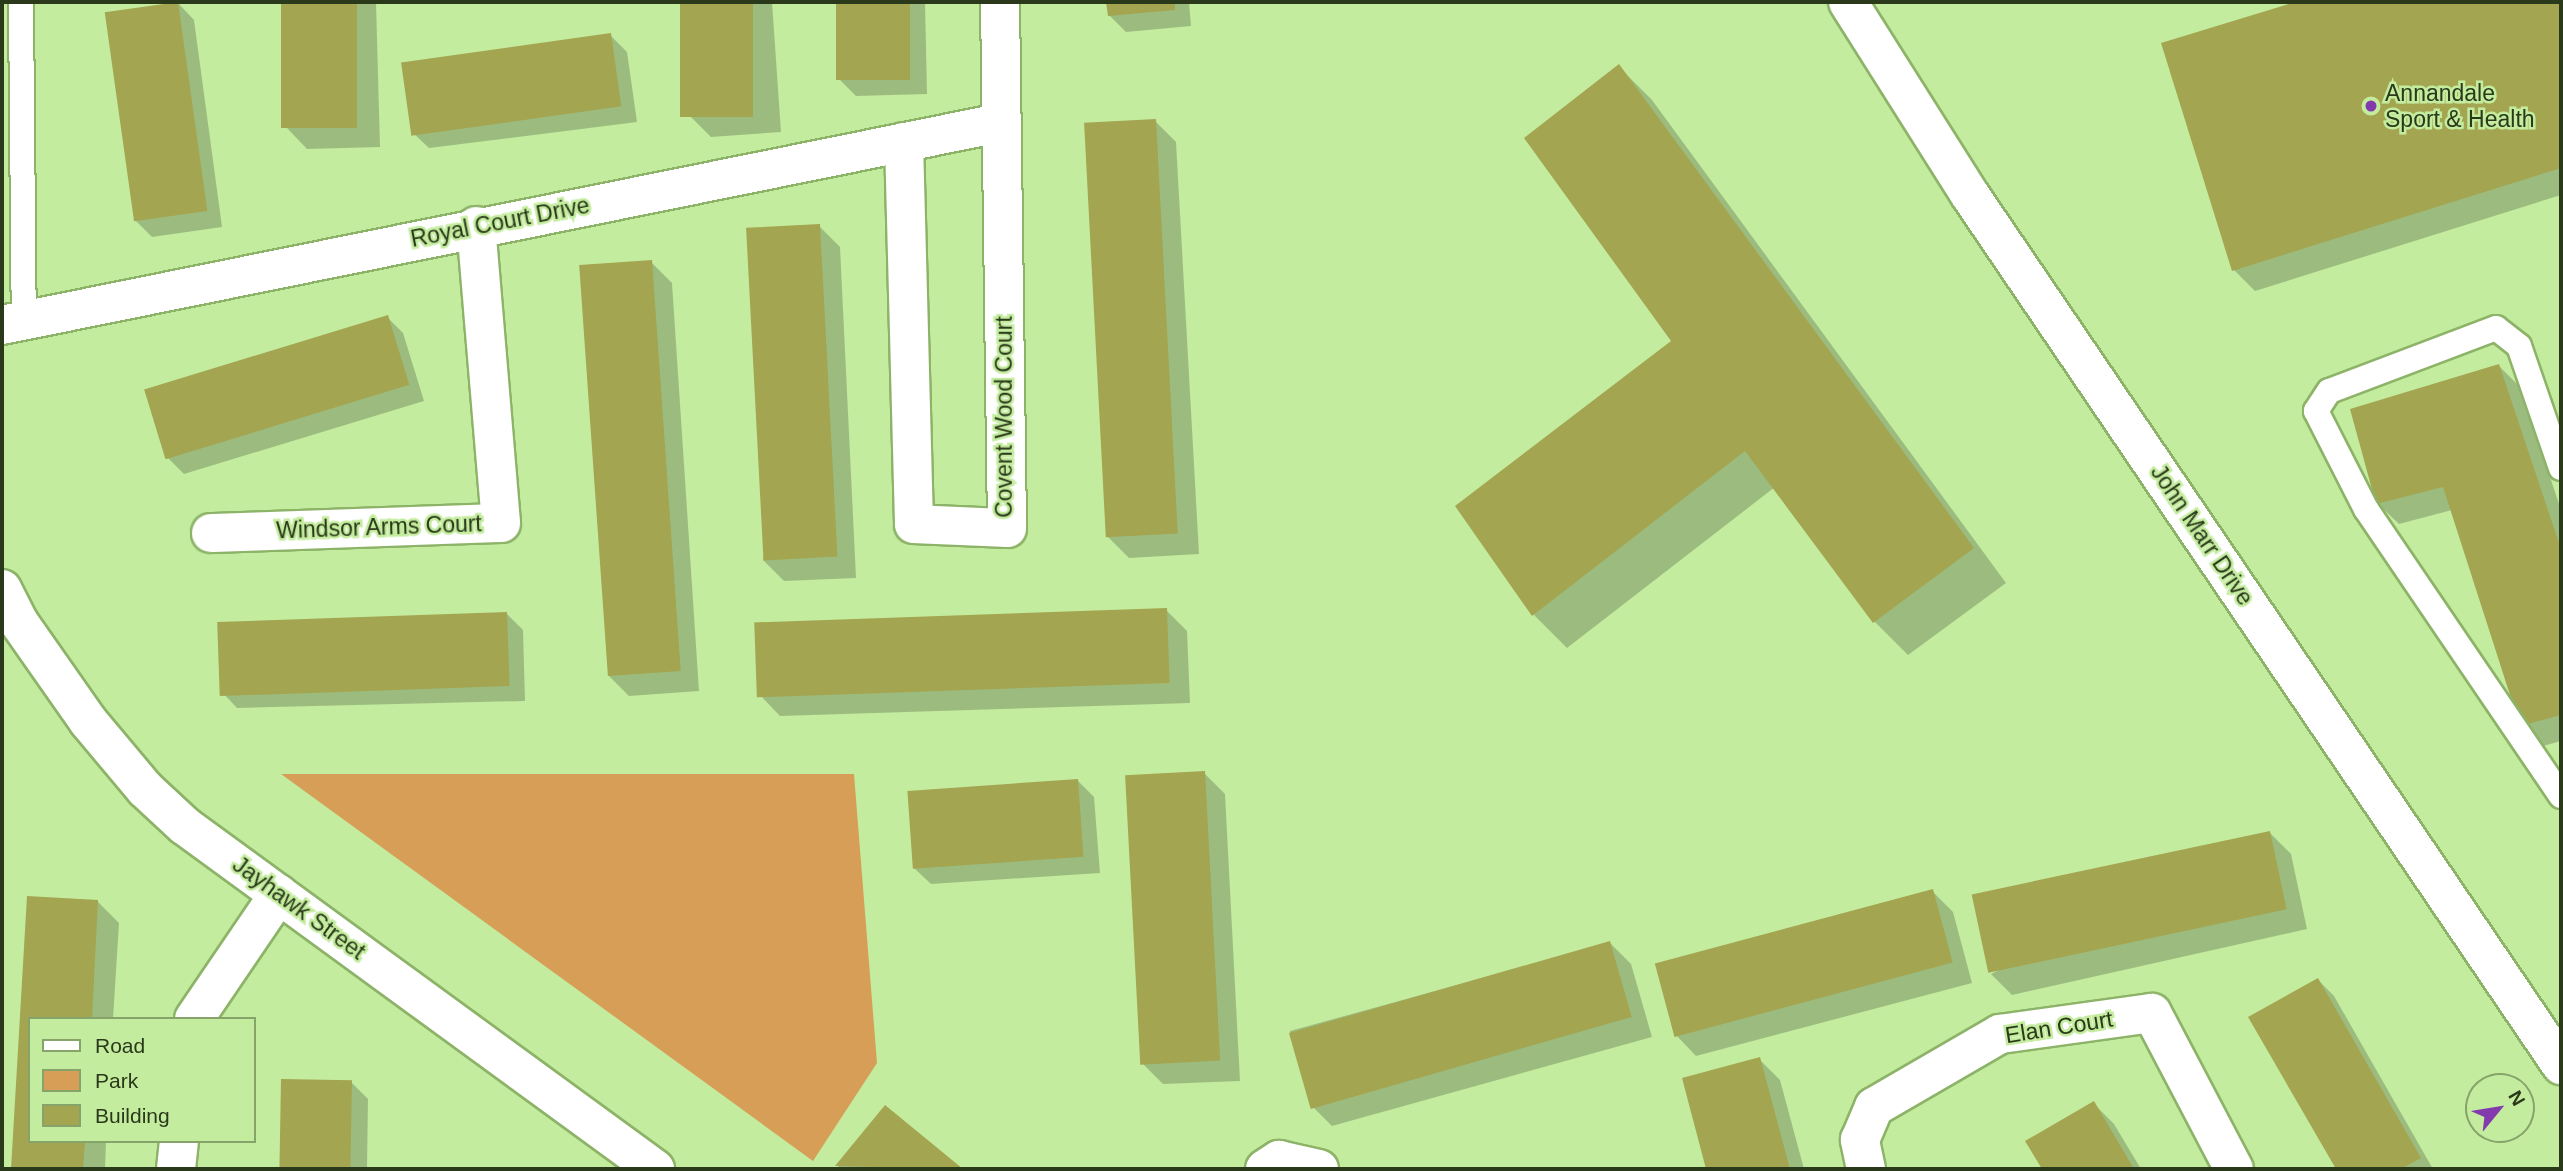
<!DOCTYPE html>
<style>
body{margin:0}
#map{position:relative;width:2563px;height:1171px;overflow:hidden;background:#c4ec9f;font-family:Helvetica,sans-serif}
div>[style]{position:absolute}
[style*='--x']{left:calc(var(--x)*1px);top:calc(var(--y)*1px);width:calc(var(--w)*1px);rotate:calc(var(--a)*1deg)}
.green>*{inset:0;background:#d79e58}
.shadow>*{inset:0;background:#0003}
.building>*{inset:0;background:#a3a550;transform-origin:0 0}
.roads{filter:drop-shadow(2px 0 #8db368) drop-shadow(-2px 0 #8db368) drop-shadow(0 2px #8db368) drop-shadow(0 -2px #8db368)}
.lane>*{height:24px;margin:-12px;padding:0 12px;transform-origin:12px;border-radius:12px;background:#fff}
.street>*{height:38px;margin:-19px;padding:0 19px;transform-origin:19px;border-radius:19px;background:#fff}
.secondary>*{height:38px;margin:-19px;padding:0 19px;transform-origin:19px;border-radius:19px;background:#fff}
.dots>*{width:19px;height:19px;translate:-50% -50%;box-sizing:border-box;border:4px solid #c4ec9f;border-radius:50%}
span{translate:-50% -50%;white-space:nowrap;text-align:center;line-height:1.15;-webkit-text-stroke:5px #c4ec9f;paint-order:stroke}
.poi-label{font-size:23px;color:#2a391a}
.left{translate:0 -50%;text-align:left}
.street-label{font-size:23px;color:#2a391a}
.frame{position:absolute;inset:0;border:4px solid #2a391a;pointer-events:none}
.legend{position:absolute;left:28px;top:1017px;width:228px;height:126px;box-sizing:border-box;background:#c4ec9f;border:2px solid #86a46a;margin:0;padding:9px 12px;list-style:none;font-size:21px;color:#2a391a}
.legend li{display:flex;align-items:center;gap:14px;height:35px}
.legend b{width:35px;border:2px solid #86a46a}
.north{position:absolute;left:2465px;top:1073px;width:70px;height:70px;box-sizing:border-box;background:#c4ec9f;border:2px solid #86a46a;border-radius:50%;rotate:60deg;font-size:19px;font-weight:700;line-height:28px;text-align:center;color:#2a391a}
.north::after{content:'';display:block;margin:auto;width:24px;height:32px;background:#833aad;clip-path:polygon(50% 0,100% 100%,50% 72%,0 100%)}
</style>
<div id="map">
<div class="green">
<div style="clip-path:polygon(281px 774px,854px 774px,877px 1063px,813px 1161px)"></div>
</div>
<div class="shadow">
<div style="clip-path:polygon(283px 2px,376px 2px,380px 147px,307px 149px,286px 127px)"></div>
<div style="clip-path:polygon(681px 2px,772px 2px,781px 132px,711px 137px,690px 116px)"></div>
<div style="clip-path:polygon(838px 2px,925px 2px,927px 94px,856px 96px,839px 79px)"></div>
<div style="clip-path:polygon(1108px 2px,1189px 2px,1191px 26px,1126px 32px,1109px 15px)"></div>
<div style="clip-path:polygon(2301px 2px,2561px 2px,2561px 195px,2255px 291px,2234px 270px,2163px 45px)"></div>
<div style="clip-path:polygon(178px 3px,194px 20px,222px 227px,152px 237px,135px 220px)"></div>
<div style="clip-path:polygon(610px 35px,627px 52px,637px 122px,429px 148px,412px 132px)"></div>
<div style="clip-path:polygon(1619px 67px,1652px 100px,2006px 583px,1908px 655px,1875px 622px,1775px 487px,1567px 648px,1534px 615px,1673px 342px)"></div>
<div style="clip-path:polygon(1155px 121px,1176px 142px,1199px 554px,1129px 558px,1108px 537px)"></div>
<div style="clip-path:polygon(819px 226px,840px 247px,856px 578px,784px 581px,763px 560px)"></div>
<div style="clip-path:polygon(651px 262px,672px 283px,699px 691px,629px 696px,608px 675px)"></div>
<div style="clip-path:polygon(387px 317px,403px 333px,424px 401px,184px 474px,167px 457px)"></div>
<div style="clip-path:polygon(2499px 366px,2520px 387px,2561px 510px,2561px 741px,2543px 746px,2522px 725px,2452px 510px,2399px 524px,2377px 503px)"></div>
<div style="clip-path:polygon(1166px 610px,1187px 631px,1190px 703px,780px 716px,759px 694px)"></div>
<div style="clip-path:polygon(507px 614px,523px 630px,525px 701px,237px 708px,221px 691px)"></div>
<div style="clip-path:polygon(1204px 773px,1225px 794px,1240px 1081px,1163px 1084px,1142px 1063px)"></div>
<div style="clip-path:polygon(1078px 781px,1094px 797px,1100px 873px,931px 884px,914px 868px)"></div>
<div style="clip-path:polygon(2270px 833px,2291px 854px,2307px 929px,2012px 995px,1991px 974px)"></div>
<div style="clip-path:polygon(1932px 891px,1953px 912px,1972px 983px,1696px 1056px,1675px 1034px)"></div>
<div style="clip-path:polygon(29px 898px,98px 902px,119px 923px,113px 1019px,30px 1019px,30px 1141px,106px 1141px,105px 1169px,13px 1169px)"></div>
<div style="clip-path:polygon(1610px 943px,1631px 964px,1652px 1037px,1332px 1126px,1311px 1105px,1290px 1031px)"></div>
<div style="clip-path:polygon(2318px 980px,2334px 996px,2433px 1169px,2338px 1169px,2251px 1018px)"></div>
<div style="clip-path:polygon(1759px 1059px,1780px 1080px,1804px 1169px,1708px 1169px,1684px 1079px)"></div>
<div style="clip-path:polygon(283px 1081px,351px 1082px,368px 1099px,367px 1169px,281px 1169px)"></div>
<div style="clip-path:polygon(2093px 1103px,2114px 1124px,2141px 1169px,2044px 1169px,2027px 1141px)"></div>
<div style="clip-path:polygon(885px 1108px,960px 1169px,841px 1169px,838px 1166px)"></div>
</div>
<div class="building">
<div style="left:178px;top:2px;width:211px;height:74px;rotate:82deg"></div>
<div style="left:281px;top:2px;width:76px;height:126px"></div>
<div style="left:680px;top:2px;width:73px;height:115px"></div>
<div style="left:836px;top:2px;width:74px;height:78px"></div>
<div style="clip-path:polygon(1106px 2px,1175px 2px,1175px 10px,1108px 16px)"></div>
<div style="clip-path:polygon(2295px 2px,2561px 2px,2561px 168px,2232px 271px,2161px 43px)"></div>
<div style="left:611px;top:33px;width:74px;height:212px;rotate:82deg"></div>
<div style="clip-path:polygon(1619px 64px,1974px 548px,1873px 623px,1745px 451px,1532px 616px,1455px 506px,1671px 341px,1524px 138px)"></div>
<div style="left:1156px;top:119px;width:415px;height:72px;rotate:87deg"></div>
<div style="left:820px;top:224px;width:333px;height:74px;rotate:87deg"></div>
<div style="left:652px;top:260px;width:412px;height:73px;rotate:86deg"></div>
<div style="left:388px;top:315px;width:73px;height:255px;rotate:73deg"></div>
<div style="clip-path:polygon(2499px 364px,2561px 549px,2561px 715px,2520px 726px,2443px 487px,2376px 504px,2350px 409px)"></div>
<div style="left:1167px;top:608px;width:75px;height:413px;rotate:88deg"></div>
<div style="left:507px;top:612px;width:74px;height:290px;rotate:88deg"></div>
<div style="left:1205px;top:771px;width:290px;height:80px;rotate:87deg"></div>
<div style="left:1078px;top:779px;width:78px;height:171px;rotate:86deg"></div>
<div style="left:2270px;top:831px;width:80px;height:305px;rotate:78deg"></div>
<div style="left:1933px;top:889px;width:76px;height:288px;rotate:75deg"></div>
<div style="clip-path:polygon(27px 896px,98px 900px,92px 1019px,30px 1019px,30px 1141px,85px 1141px,83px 1169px,11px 1169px)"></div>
<div style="left:1610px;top:941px;width:79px;height:334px;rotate:74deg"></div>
<div style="clip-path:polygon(2318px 978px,2421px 1158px,2401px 1169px,2336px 1169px,2248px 1017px)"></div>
<div style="clip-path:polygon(1760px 1057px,1790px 1169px,1706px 1169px,1682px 1078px)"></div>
<div style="left:281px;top:1079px;width:71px;height:90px;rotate:1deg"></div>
<div style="clip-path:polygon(2094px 1101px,2134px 1169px,2042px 1169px,2025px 1141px)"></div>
<div style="clip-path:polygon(885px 1105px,963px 1169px,835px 1166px)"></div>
</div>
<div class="roads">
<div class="lane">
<div style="--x:21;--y:2;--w:318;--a:89.5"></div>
<div style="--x:2561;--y:468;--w:129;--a:-109"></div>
<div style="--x:2519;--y:346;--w:29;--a:-142"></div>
<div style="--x:2496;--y:328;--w:178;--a:159.3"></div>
<div style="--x:2329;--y:391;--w:24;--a:123"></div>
<div style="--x:2316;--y:411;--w:110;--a:63"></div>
<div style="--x:2366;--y:509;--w:347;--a:55.8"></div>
</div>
<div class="street">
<div style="--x:904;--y:142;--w:382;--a:88.5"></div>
<div style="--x:914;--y:524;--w:93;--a:2.5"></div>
<div style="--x:1007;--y:528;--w:526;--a:-90.76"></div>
<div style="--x:2;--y:325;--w:1017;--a:-11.45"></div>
<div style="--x:211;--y:533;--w:290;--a:-2"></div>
<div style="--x:501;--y:523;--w:298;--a:-94.8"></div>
<div style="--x:2;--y:589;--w:36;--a:63"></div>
<div style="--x:18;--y:621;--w:122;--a:55"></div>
<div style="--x:88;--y:721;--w:89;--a:50"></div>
<div style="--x:145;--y:789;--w:54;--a:42.8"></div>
<div style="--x:185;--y:826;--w:582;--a:36.12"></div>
<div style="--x:194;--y:1019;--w:151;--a:-55.8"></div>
<div style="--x:176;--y:1169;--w:28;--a:-84"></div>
<div style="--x:1265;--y:1169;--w:17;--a:-33"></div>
<div style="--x:1279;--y:1160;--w:41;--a:12.7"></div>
<div style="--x:1866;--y:1169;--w:30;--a:-102"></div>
<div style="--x:1860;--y:1140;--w:36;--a:-67"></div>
<div style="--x:1874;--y:1107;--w:146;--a:-30.1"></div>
<div style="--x:2000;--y:1034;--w:153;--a:-7.9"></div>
<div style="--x:2152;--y:1013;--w:176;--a:62.3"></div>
</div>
<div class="secondary">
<div style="--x:1848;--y:2;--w:228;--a:57.7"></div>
<div style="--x:1970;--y:195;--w:1052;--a:55.81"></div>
</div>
</div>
<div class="dots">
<div style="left:2371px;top:106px;background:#833aad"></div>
</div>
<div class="poi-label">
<span class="left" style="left:2385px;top:106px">Annandale<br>Sport &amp; Health</span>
</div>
<div class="street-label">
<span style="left:500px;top:222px;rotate:-11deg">Royal Court Drive</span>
<span style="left:1004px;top:417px;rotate:-90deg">Covent Wood Court</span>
<span style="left:379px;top:527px;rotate:-2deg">Windsor Arms Court</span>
<span style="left:2202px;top:535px;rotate:56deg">John Marr Drive</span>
<span style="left:299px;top:908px;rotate:36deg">Jayhawk Street</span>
<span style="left:2059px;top:1027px;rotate:-9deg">Elan Court</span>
</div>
<div class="frame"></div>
<ul class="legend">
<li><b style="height:9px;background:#fff"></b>Road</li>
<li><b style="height:19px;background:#d79e58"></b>Park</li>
<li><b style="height:19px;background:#a3a550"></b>Building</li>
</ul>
<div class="north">N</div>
</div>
